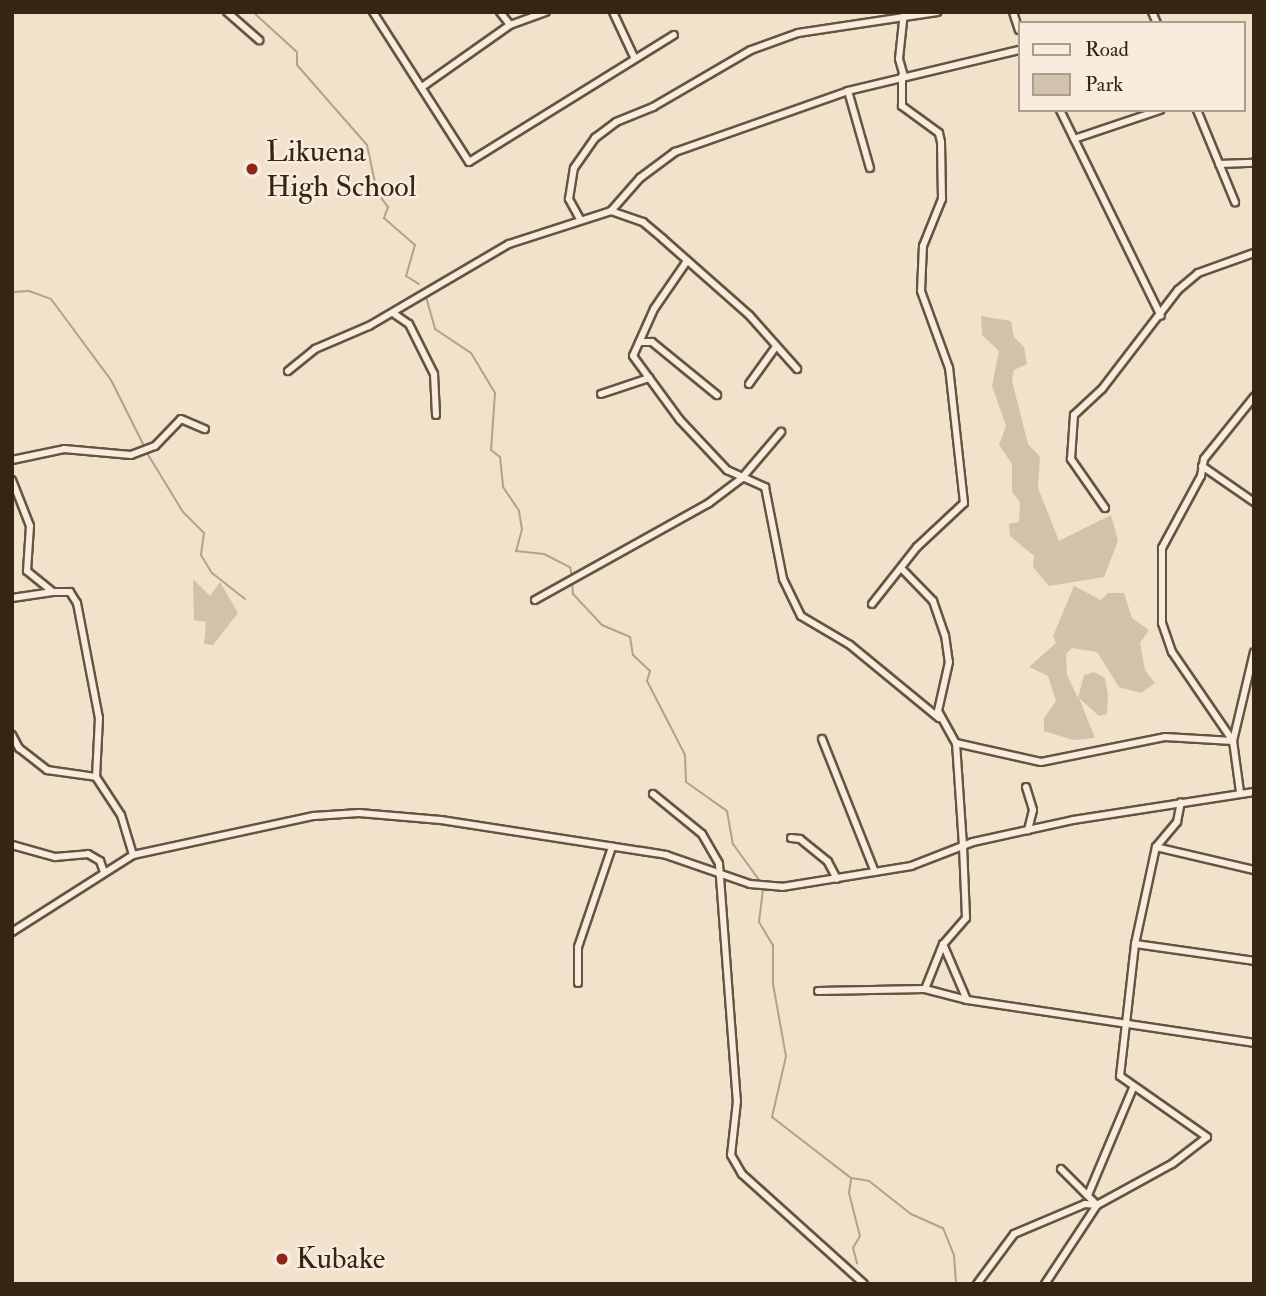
<!DOCTYPE html>
<style>
body{margin:0}
#map{position:relative;width:1266px;height:1296px;overflow:hidden;background:#f2e2cb;font-family:"IM FELL Double Pica",serif}
div>[style]{position:absolute}
[style*='--x']{left:calc(var(--x)*1px);top:calc(var(--y)*1px);width:calc(var(--w)*1px);rotate:calc(var(--a)*1deg)}
.green>*{inset:0;background:#d2c2ac}
.stream>*{height:2px;margin:-1px;padding:0 1px;transform-origin:1px;border-radius:1px;background:#b2a28c}
.roads{filter:drop-shadow(2px 0 #645540) drop-shadow(-2px 0 #645540) drop-shadow(0 2px #645540) drop-shadow(0 -2px #645540)}
.street>*{height:6px;margin:-3px;padding:0 3px;transform-origin:3px;border-radius:3px;background:#f7ecdd}
.dots>*{width:19px;height:19px;translate:-50% -50%;box-sizing:border-box;border:4px solid #f7ecdd;border-radius:50%}
span{translate:-50% -50%;white-space:nowrap;text-align:center;line-height:1.15;-webkit-text-stroke:5px #f7ecdd;paint-order:stroke}
.poi-label{font-size:30px;color:#352612}
.left{translate:0 -50%;text-align:left}
.frame{position:absolute;inset:0;border:14px solid #352612;pointer-events:none}
.legend{position:absolute;left:1018px;top:21px;width:228px;height:91px;box-sizing:border-box;background:#f7ecdd;border:2px solid #a99d8c;margin:0;padding:9px 12px;list-style:none;font-size:21px;color:#352612}
.legend li{display:flex;align-items:center;gap:14px;height:35px}
.legend b{width:35px;border:2px solid #a99d8c}
</style>
<div id="map">
<div class="green">
<div style="clip-path:polygon(981px 316px,1011px 321px,1014px 337px,1024px 347px,1027px 364px,1014px 370px,1012px 381px,1028px 444px,1040px 457px,1038px 488px,1059px 541px,1111px 515px,1118px 541px,1104px 577px,1049px 586px,1033px 567px,1034px 556px,1010px 536px,1009px 524px,1019px 522px,1020px 502px,1012px 492px,1012px 464px,999px 445px,1006px 426px,992px 386px,999px 351px,982px 335px)"></div>
<div style="clip-path:polygon(193px 579px,210px 596px,220px 582px,238px 613px,213px 645px,204px 644px,206px 622px,194px 620px)"></div>
<div style="clip-path:polygon(1074px 586px,1101px 600px,1108px 593px,1124px 593px,1132px 618px,1149px 630px,1140px 643px,1145px 670px,1155px 683px,1141px 693px,1119px 687px,1097px 652px,1072px 648px,1066px 654px,1067px 675px,1078px 698px,1084px 675px,1094px 672px,1105px 678px,1108px 695px,1107px 714px,1099px 716px,1079px 698px,1095px 738px,1073px 740px,1044px 731px,1044px 718px,1056px 701px,1048px 676px,1029px 667px,1056px 643px,1053px 636px)"></div>
</div>
<div class="stream">
<div style="--x:253;--y:12;--w:59;--a:42.3"></div>
<div style="--x:297;--y:52;--w:13;--a:90"></div>
<div style="--x:297;--y:65;--w:106;--a:48.8"></div>
<div style="--x:367;--y:145;--w:48;--a:78"></div>
<div style="--x:377;--y:192;--w:19;--a:54"></div>
<div style="--x:388;--y:207;--w:12;--a:110"></div>
<div style="--x:384;--y:218;--w:41;--a:41.1"></div>
<div style="--x:415;--y:245;--w:32;--a:106"></div>
<div style="--x:406;--y:276;--w:15;--a:32"></div>
<div style="--x:12;--y:292;--w:17;--a:-3"></div>
<div style="--x:29;--y:291;--w:23;--a:20"></div>
<div style="--x:51;--y:299;--w:101;--a:53.5"></div>
<div style="--x:111;--y:380;--w:76;--a:63.4"></div>
<div style="--x:426;--y:297;--w:33;--a:74"></div>
<div style="--x:435;--y:329;--w:43;--a:33.7"></div>
<div style="--x:471;--y:353;--w:47;--a:59"></div>
<div style="--x:495;--y:393;--w:57;--a:94"></div>
<div style="--x:491;--y:450;--w:11;--a:38"></div>
<div style="--x:500;--y:457;--w:30;--a:84"></div>
<div style="--x:503;--y:487;--w:29;--a:56"></div>
<div style="--x:519;--y:511;--w:18;--a:81"></div>
<div style="--x:522;--y:529;--w:23;--a:105"></div>
<div style="--x:516;--y:551;--w:28;--a:6"></div>
<div style="--x:544;--y:554;--w:29;--a:27"></div>
<div style="--x:570;--y:567;--w:9;--a:77"></div>
<div style="--x:147;--y:453;--w:69;--a:58.6"></div>
<div style="--x:183;--y:512;--w:30;--a:45"></div>
<div style="--x:204;--y:533;--w:22;--a:98"></div>
<div style="--x:201;--y:555;--w:21;--a:59"></div>
<div style="--x:212;--y:573;--w:42;--a:38.2"></div>
<div style="--x:572;--y:581;--w:13;--a:86"></div>
<div style="--x:573;--y:594;--w:42;--a:46.9"></div>
<div style="--x:602;--y:625;--w:30;--a:23"></div>
<div style="--x:630;--y:637;--w:18;--a:81"></div>
<div style="--x:633;--y:655;--w:23;--a:43"></div>
<div style="--x:650;--y:671;--w:10;--a:107"></div>
<div style="--x:647;--y:681;--w:83;--a:62.8"></div>
<div style="--x:685;--y:755;--w:27;--a:88"></div>
<div style="--x:686;--y:782;--w:50;--a:35.3"></div>
<div style="--x:727;--y:811;--w:34;--a:80"></div>
<div style="--x:733;--y:844;--w:49;--a:54.1"></div>
<div style="--x:763;--y:889;--w:33;--a:97"></div>
<div style="--x:759;--y:922;--w:27;--a:59"></div>
<div style="--x:773;--y:945;--w:39;--a:90"></div>
<div style="--x:773;--y:984;--w:73;--a:79.8"></div>
<div style="--x:786;--y:1056;--w:63;--a:102.9"></div>
<div style="--x:772;--y:1117;--w:100;--a:37.7"></div>
<div style="--x:851;--y:1178;--w:18;--a:9"></div>
<div style="--x:869;--y:1181;--w:53;--a:38.2"></div>
<div style="--x:911;--y:1214;--w:35;--a:24"></div>
<div style="--x:943;--y:1228;--w:29;--a:68"></div>
<div style="--x:954;--y:1255;--w:29;--a:86"></div>
<div style="--x:851;--y:1180;--w:13;--a:99"></div>
<div style="--x:849;--y:1193;--w:44;--a:75.7"></div>
<div style="--x:860;--y:1236;--w:14;--a:120"></div>
<div style="--x:853;--y:1248;--w:16;--a:75"></div>
</div>
<div class="roads">
<div class="street">
<div style="--x:227;--y:12;--w:43;--a:41.2"></div>
<div style="--x:373;--y:12;--w:178;--a:57.4"></div>
<div style="--x:469;--y:162;--w:241;--a:-31.8"></div>
<div style="--x:500;--y:12;--w:16;--a:52"></div>
<div style="--x:613;--y:12;--w:50;--a:65"></div>
<div style="--x:904;--y:12;--w:47;--a:96.1"></div>
<div style="--x:899;--y:59;--w:18;--a:74"></div>
<div style="--x:1013;--y:12;--w:19;--a:72"></div>
<div style="--x:1152;--y:12;--w:12;--a:66"></div>
<div style="--x:422;--y:87;--w:108;--a:-35.2"></div>
<div style="--x:510;--y:25;--w:38;--a:-20"></div>
<div style="--x:848;--y:91;--w:80;--a:74.1"></div>
<div style="--x:1060;--y:110;--w:229;--a:63.9"></div>
<div style="--x:1197;--y:110;--w:100;--a:67.6"></div>
<div style="--x:1074;--y:139;--w:91;--a:-18.6"></div>
<div style="--x:1219;--y:164;--w:35;--a:-2"></div>
<div style="--x:611;--y:211;--w:34;--a:19"></div>
<div style="--x:643;--y:222;--w:26;--a:40"></div>
<div style="--x:663;--y:239;--w:116;--a:41.5"></div>
<div style="--x:750;--y:316;--w:71;--a:48.4"></div>
<div style="--x:580;--y:219;--w:23;--a:-119"></div>
<div style="--x:569;--y:199;--w:31;--a:-81"></div>
<div style="--x:574;--y:168;--w:37;--a:-55"></div>
<div style="--x:595;--y:138;--w:26;--a:-37"></div>
<div style="--x:616;--y:122;--w:40;--a:-22"></div>
<div style="--x:653;--y:107;--w:113;--a:-30.2"></div>
<div style="--x:751;--y:50;--w:50;--a:-19.9"></div>
<div style="--x:798;--y:33;--w:141;--a:-8.6"></div>
<div style="--x:687;--y:261;--w:58;--a:124.5"></div>
<div style="--x:654;--y:309;--w:51;--a:114.1"></div>
<div style="--x:633;--y:356;--w:79;--a:53.7"></div>
<div style="--x:680;--y:420;--w:69;--a:46.8"></div>
<div style="--x:727;--y:470;--w:42;--a:24.1"></div>
<div style="--x:765;--y:487;--w:94;--a:78.9"></div>
<div style="--x:783;--y:579;--w:41;--a:64.1"></div>
<div style="--x:801;--y:616;--w:57;--a:30.6"></div>
<div style="--x:850;--y:645;--w:115;--a:39.4"></div>
<div style="--x:393;--y:313;--w:19;--a:35"></div>
<div style="--x:409;--y:324;--w:56;--a:63.4"></div>
<div style="--x:434;--y:374;--w:41;--a:87.2"></div>
<div style="--x:640;--y:342;--w:12;--a:0"></div>
<div style="--x:652;--y:342;--w:84;--a:39.2"></div>
<div style="--x:288;--y:371;--w:35;--a:-39"></div>
<div style="--x:315;--y:349;--w:59;--a:-23.1"></div>
<div style="--x:369;--y:326;--w:162;--a:-30.4"></div>
<div style="--x:509;--y:244;--w:107;--a:-17.9"></div>
<div style="--x:611;--y:211;--w:44;--a:-48.7"></div>
<div style="--x:640;--y:178;--w:44;--a:-36.6"></div>
<div style="--x:675;--y:152;--w:183;--a:-19.4"></div>
<div style="--x:848;--y:91;--w:176;--a:-13.5"></div>
<div style="--x:749;--y:384;--w:44;--a:-54.2"></div>
<div style="--x:601;--y:394;--w:51;--a:-18.4"></div>
<div style="--x:12;--y:460;--w:53;--a:-11.9"></div>
<div style="--x:64;--y:449;--w:67;--a:5.1"></div>
<div style="--x:131;--y:455;--w:26;--a:-21"></div>
<div style="--x:155;--y:446;--w:37;--a:-46"></div>
<div style="--x:181;--y:419;--w:26;--a:23"></div>
<div style="--x:1202;--y:466;--w:63;--a:34.7"></div>
<div style="--x:12;--y:480;--w:49;--a:68.6"></div>
<div style="--x:30;--y:526;--w:45;--a:93.8"></div>
<div style="--x:27;--y:571;--w:33;--a:39"></div>
<div style="--x:53;--y:592;--w:17;--a:0"></div>
<div style="--x:70;--y:592;--w:13;--a:58"></div>
<div style="--x:77;--y:603;--w:117;--a:79.2"></div>
<div style="--x:99;--y:718;--w:59;--a:92.9"></div>
<div style="--x:96;--y:777;--w:45;--a:56.7"></div>
<div style="--x:121;--y:815;--w:42;--a:73.3"></div>
<div style="--x:1105;--y:508;--w:60;--a:-124.8"></div>
<div style="--x:1071;--y:459;--w:44;--a:-86.1"></div>
<div style="--x:1074;--y:415;--w:38;--a:-43"></div>
<div style="--x:1102;--y:389;--w:125;--a:-52.5"></div>
<div style="--x:1178;--y:290;--w:26;--a:-40"></div>
<div style="--x:1198;--y:273;--w:59;--a:-19.7"></div>
<div style="--x:903;--y:570;--w:43;--a:45.9"></div>
<div style="--x:933;--y:601;--w:36;--a:71"></div>
<div style="--x:945;--y:635;--w:27;--a:82"></div>
<div style="--x:949;--y:662;--w:50;--a:102.7"></div>
<div style="--x:938;--y:711;--w:37;--a:61"></div>
<div style="--x:956;--y:743;--w:103;--a:86.1"></div>
<div style="--x:963;--y:846;--w:72;--a:87.6"></div>
<div style="--x:966;--y:918;--w:35;--a:131"></div>
<div style="--x:943;--y:944;--w:48;--a:111.8"></div>
<div style="--x:12;--y:598;--w:41;--a:-8.3"></div>
<div style="--x:535;--y:600;--w:199;--a:-29.1"></div>
<div style="--x:709;--y:503;--w:40;--a:-37"></div>
<div style="--x:741;--y:479;--w:62;--a:-49.6"></div>
<div style="--x:872;--y:604;--w:73;--a:-51.7"></div>
<div style="--x:917;--y:547;--w:64;--a:-43.1"></div>
<div style="--x:964;--y:503;--w:136;--a:-96.3"></div>
<div style="--x:949;--y:368;--w:82;--a:-110"></div>
<div style="--x:921;--y:291;--w:45;--a:-87.5"></div>
<div style="--x:923;--y:246;--w:51;--a:-68"></div>
<div style="--x:942;--y:199;--w:57;--a:-91"></div>
<div style="--x:941;--y:142;--w:9;--a:-103"></div>
<div style="--x:939;--y:133;--w:46;--a:-143.9"></div>
<div style="--x:902;--y:106;--w:30;--a:-90"></div>
<div style="--x:12;--y:735;--w:15;--a:62"></div>
<div style="--x:19;--y:748;--w:36;--a:38"></div>
<div style="--x:47;--y:770;--w:49;--a:8.1"></div>
<div style="--x:822;--y:739;--w:143;--a:68.3"></div>
<div style="--x:1233;--y:741;--w:108;--a:-124.4"></div>
<div style="--x:1172;--y:652;--w:31;--a:-109"></div>
<div style="--x:1162;--y:623;--w:75;--a:-90"></div>
<div style="--x:1162;--y:548;--w:82;--a:-61.6"></div>
<div style="--x:1201;--y:476;--w:17;--a:-80"></div>
<div style="--x:1204;--y:459;--w:80;--a:-51.1"></div>
<div style="--x:956;--y:743;--w:87;--a:12.6"></div>
<div style="--x:1041;--y:762;--w:126;--a:-11.4"></div>
<div style="--x:1165;--y:737;--w:68;--a:3.4"></div>
<div style="--x:1026;--y:787;--w:24;--a:73"></div>
<div style="--x:1033;--y:810;--w:21;--a:104"></div>
<div style="--x:1240;--y:792;--w:51;--a:-97.8"></div>
<div style="--x:1233;--y:741;--w:91;--a:-76.7"></div>
<div style="--x:653;--y:794;--w:63;--a:39.2"></div>
<div style="--x:702;--y:834;--w:34;--a:60"></div>
<div style="--x:719;--y:864;--w:238;--a:85.7"></div>
<div style="--x:737;--y:1101;--w:54;--a:96.3"></div>
<div style="--x:731;--y:1155;--w:22;--a:60"></div>
<div style="--x:742;--y:1174;--w:164;--a:42"></div>
<div style="--x:791;--y:838;--w:9;--a:6"></div>
<div style="--x:800;--y:839;--w:36;--a:39"></div>
<div style="--x:828;--y:862;--w:19;--a:62"></div>
<div style="--x:12;--y:845;--w:45;--a:15.6"></div>
<div style="--x:55;--y:857;--w:33;--a:-5"></div>
<div style="--x:88;--y:854;--w:14;--a:30"></div>
<div style="--x:100;--y:861;--w:12;--a:70"></div>
<div style="--x:1156;--y:847;--w:101;--a:13.2"></div>
<div style="--x:12;--y:932;--w:143;--a:-32.5"></div>
<div style="--x:133;--y:855;--w:185;--a:-12.2"></div>
<div style="--x:314;--y:816;--w:45;--a:-3.8"></div>
<div style="--x:359;--y:813;--w:82;--a:4.9"></div>
<div style="--x:441;--y:820;--w:228;--a:8.8"></div>
<div style="--x:666;--y:855;--w:89;--a:19"></div>
<div style="--x:750;--y:884;--w:32;--a:5"></div>
<div style="--x:782;--y:887;--w:131;--a:-9.2"></div>
<div style="--x:911;--y:866;--w:66;--a:-21.2"></div>
<div style="--x:973;--y:842;--w:102;--a:-12.4"></div>
<div style="--x:1073;--y:820;--w:183;--a:-8.8"></div>
<div style="--x:943;--y:944;--w:61;--a:66.8"></div>
<div style="--x:967;--y:1000;--w:290;--a:8.5"></div>
<div style="--x:1135;--y:944;--w:99;--a:-77.8"></div>
<div style="--x:1156;--y:847;--w:33;--a:-50"></div>
<div style="--x:1177;--y:822;--w:20;--a:-79"></div>
<div style="--x:578;--y:983;--w:36;--a:-90"></div>
<div style="--x:578;--y:947;--w:106;--a:-71.2"></div>
<div style="--x:818;--y:991;--w:107;--a:-1.1"></div>
<div style="--x:925;--y:989;--w:43;--a:14.7"></div>
<div style="--x:1061;--y:1169;--w:51;--a:45"></div>
<div style="--x:1088;--y:1195;--w:116;--a:-67.2"></div>
<div style="--x:977;--y:1284;--w:62;--a:-53.5"></div>
<div style="--x:1014;--y:1234;--w:77;--a:-22.9"></div>
<div style="--x:1085;--y:1204;--w:12;--a:5"></div>
<div style="--x:1045;--y:1284;--w:95;--a:-56.6"></div>
<div style="--x:1097;--y:1205;--w:85;--a:-28.7"></div>
<div style="--x:1172;--y:1164;--w:44;--a:-37.6"></div>
<div style="--x:1207;--y:1137;--w:106;--a:-145"></div>
<div style="--x:1120;--y:1076;--w:133;--a:-83.5"></div>
<div style="--x:1135;--y:944;--w:120;--a:8.1"></div>
</div>
</div>
<div class="dots">
<div style="left:252px;top:169px;background:#8f2418"></div>
<div style="left:282px;top:1259px;background:#8f2418"></div>
</div>
<div class="poi-label">
<span class="left" style="left:266px;top:169px">Likuena<br>High School</span>
<span class="left" style="left:296px;top:1259px">Kubake</span>
</div>
<div class="frame"></div>
<ul class="legend">
<li><b style="height:9px;background:#f7ecdd"></b>Road</li>
<li><b style="height:19px;background:#d2c2ac"></b>Park</li>
</ul>
</div>
